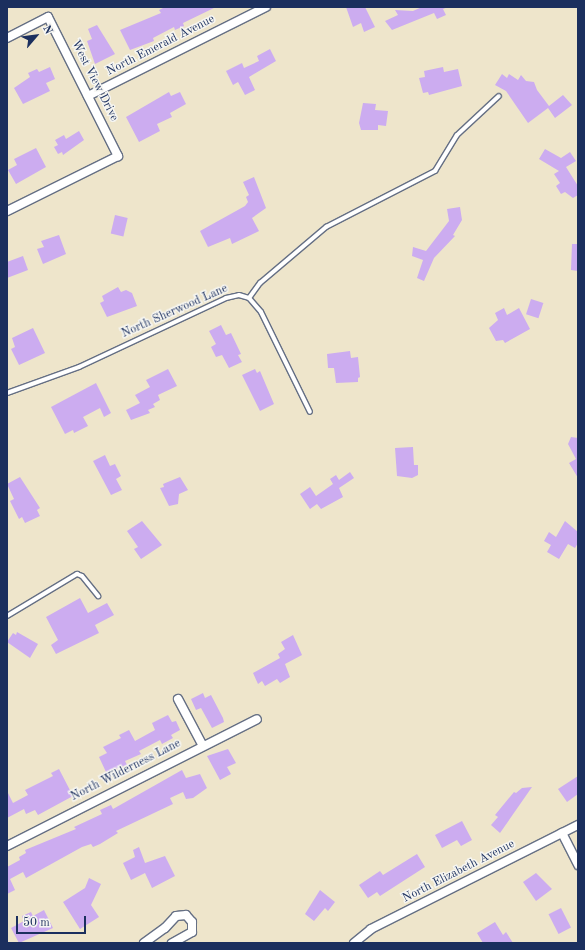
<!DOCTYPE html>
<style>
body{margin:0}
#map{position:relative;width:585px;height:950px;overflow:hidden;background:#eee5cb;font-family:"Old Standard TT",serif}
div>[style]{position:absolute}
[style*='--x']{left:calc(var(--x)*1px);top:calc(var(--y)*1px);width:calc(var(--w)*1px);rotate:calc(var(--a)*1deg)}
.building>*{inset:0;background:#ccacf0;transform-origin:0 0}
.roads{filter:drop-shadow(1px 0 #656f84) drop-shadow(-1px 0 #656f84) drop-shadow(0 1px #656f84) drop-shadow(0 -1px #656f84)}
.service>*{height:4px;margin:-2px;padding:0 2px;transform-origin:2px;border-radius:2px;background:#fff}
.minor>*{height:8px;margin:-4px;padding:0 4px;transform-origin:4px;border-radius:4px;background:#fff}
span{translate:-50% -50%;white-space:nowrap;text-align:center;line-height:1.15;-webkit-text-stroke:3px #f6f6f2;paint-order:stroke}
.street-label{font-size:12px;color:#1b2f5e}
.frame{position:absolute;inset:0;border:8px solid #1b2f5e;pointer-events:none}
.north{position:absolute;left:16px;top:16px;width:40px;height:40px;-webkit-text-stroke:3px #f6f6f2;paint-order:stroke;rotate:62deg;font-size:11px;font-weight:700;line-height:16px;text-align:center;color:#1b2f5e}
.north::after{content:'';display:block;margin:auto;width:14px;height:18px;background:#1b2f5e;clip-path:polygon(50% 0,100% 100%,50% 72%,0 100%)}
.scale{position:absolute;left:16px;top:916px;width:70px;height:18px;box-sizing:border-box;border:2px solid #1b2f5e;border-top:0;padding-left:5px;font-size:12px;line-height:14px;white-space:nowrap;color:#1b2f5e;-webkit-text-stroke:3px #f6f6f2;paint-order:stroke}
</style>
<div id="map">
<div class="building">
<div style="clip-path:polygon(165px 7px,216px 7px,183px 23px,184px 26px,175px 30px,174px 27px,153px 38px,154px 41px,130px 50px,120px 30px,161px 13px,159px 10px)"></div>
<div style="clip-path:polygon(346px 7px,365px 7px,375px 27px,364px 32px,361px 23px,353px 27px)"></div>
<div style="clip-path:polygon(422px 7px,448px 7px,443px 9px,446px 15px,437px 19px,434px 13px,392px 30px,385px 21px,398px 15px,395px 10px,413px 11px)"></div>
<div style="clip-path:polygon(97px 25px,115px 54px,95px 64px,87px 41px,92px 39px,88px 29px)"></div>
<div style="clip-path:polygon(270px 49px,276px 61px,249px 77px,255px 90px,245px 95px,238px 82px,233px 85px,226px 71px,242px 63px,244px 68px,259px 61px,257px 56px)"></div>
<div style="clip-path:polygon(50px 67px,55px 79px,46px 83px,50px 91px,23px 104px,14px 88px,30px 77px,28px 73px,37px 69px,39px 72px)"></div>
<div style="clip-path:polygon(443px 67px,444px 72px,458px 69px,462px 86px,429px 95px,428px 92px,423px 93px,419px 78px,425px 77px,424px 71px)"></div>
<div style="clip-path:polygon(502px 74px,507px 78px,509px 74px,518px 80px,521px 75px,526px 81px,534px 82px,537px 90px,549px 106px,563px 95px,572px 105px,555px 118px,548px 108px,528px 123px,506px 91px,495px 85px)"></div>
<div style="clip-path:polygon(169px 92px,171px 96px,180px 92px,186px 104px,170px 113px,172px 117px,157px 124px,160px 131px,139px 142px,126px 117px)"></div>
<div style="clip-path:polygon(363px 103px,376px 104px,375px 110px,388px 111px,386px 126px,378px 125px,378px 130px,361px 130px,359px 123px)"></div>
<div style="clip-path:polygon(79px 131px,84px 140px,63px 155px,62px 152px,58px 154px,54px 147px,58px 145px,55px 140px,64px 135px,66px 139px)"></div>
<div style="clip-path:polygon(36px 148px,46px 167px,16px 184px,8px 170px,17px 165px,14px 159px)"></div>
<div style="clip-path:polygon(545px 149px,561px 158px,570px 152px,576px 161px,566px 167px,578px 186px,578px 195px,573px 198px,565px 192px,561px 194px,556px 186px,560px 183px,554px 174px,559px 171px,539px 159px)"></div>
<div style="clip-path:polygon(254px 177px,266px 208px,252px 218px,259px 231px,232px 244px,230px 238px,208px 247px,200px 231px,245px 206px,248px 202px,246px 197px,249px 195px,243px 182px)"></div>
<div style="clip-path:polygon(460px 207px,462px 220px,453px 235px,455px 236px,434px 258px,424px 281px,417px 278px,423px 260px,412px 256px,413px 247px,426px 251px,449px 221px,447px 209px)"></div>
<div style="left:115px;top:215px;width:13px;height:19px;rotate:13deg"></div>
<div style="clip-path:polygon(59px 235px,66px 254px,43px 264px,37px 249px,44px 247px,41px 241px)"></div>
<div style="clip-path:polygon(572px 244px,578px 244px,578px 271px,571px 270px)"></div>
<div style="clip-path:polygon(23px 256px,28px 270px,7px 278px,7px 262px)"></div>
<div style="clip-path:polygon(118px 287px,121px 292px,126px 290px,132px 293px,137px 306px,107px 317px,100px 303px,104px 301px,102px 296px)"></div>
<div style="left:531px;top:299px;width:13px;height:16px;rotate:18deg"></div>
<div style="clip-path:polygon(504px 308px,507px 315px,519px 308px,530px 329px,505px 343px,503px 340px,496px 341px,489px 328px,498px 320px,495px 313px)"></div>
<div style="clip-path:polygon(221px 325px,226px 335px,231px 333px,241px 354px,238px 355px,242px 362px,229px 368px,222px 355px,216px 357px,211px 347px,216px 344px,209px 331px)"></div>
<div style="clip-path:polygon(33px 328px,45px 353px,19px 365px,11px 349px,15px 347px,12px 338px)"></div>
<div style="clip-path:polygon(350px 351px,351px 358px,358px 357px,360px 377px,358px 378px,358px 382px,336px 383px,334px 368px,328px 368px,327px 354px)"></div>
<div style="clip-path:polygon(168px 369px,177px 386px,158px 395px,160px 400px,153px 404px,155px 407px,148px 410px,150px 413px,131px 420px,126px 410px,140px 403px,135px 395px,150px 387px,146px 380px)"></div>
<div style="clip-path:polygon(255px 369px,257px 373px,260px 371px,274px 404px,260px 411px,242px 375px)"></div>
<div style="clip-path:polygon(96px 383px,111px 413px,104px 417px,100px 408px,83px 417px,88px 426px,74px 433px,73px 430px,65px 434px,51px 407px)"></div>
<div style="clip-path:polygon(571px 437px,578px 438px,578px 478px,569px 463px,576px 459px,568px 444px)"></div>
<div style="clip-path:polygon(413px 447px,414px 465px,418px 465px,418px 475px,412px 478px,397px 476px,395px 448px)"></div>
<div style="clip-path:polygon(105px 455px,110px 466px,115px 464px,121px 476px,116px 479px,122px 490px,111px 495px,93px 461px)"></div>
<div style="clip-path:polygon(350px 472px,354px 478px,339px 488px,343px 497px,321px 509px,317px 504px,310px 509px,300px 494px,310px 487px,316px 496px,333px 484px,330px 479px,336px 475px,339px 480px)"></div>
<div style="clip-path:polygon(20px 477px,40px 508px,37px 510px,40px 516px,25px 523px,22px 517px,19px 519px,10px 501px,14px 499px,7px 484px)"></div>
<div style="clip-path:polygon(180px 477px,188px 490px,179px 494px,178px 504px,169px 506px,160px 488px,164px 487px,163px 484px)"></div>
<div style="clip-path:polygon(142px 521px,162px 545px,141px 559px,134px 549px,138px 547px,127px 531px)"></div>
<div style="clip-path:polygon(565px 521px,578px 532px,578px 543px,575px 548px,568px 544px,559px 559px,547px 552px,551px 545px,544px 541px,549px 532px,556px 537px)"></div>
<div style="clip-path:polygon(80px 598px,88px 613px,107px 603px,114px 615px,95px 625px,99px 633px,56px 654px,51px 645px,58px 640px,46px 617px)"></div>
<div style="clip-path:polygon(17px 632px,38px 644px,30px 658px,7px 642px,13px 633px,16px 635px)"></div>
<div style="clip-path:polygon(293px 635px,302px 655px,285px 664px,290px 677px,280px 683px,277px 679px,265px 686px,262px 681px,258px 684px,253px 673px,280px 658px,278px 654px,285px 649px,281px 642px)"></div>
<div style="clip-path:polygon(203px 693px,205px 698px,211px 695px,223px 718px,224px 722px,212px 728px,201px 708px,196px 710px,191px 699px)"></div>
<div style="clip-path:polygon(168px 715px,172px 722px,176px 721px,180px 730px,171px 735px,173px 738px,162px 744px,160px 740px,139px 751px,141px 754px,125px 761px,127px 765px,106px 772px,99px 757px,107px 753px,103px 747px,121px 738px,119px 735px,129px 730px,135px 741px,155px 730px,152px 723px)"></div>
<div style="clip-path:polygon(228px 749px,236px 763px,227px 767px,231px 774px,220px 780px,207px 756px)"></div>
<div style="clip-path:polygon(59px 769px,73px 796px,38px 815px,35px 810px,26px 814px,24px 809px,7px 818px,7px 791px,13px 803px,28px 795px,25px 790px,53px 776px,51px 773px)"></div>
<div style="clip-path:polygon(182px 770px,186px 778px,200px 774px,207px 788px,193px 798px,186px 799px,183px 792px,170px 798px,173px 804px,116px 831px,118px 833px,100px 844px,93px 847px,91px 844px,82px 847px,26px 878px,23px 872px,10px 879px,15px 890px,7px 894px,7px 867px,20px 860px,19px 857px,26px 853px,25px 850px,76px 829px,74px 827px,102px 814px,100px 810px,111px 805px,113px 809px)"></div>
<div style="clip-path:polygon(578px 776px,578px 794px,567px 802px,558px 789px)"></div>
<div style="clip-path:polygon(532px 787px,500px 833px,491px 825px,498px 817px,495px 815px,514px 792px,516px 793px,522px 788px)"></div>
<div style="clip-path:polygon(462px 821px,472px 840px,461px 846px,457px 840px,442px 848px,435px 835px)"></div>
<div style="clip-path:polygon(139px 847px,145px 863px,165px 856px,175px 876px,152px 888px,145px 873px,131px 880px,123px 863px,135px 857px,133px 850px)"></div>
<div style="clip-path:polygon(417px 854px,425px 867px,380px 896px,377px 892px,368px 898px,359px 885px,380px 871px,383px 875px)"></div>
<div style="clip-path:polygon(536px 873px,552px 889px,536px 901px,523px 882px)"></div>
<div style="clip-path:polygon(89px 878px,101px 884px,91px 905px,99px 917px,80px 929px,63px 902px,85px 888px)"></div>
<div style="clip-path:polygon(320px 890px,335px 902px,328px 911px,325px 908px,314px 921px,305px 914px)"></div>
<div style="left:561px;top:908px;width:22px;height:14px;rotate:63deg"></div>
<div style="clip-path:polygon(44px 910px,53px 928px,19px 943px,11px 928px,24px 921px,22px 916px,31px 912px,33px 916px)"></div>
<div style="clip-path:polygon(495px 922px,503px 935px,506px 932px,513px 943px,483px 943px,477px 933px)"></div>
</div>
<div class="roads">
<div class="service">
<div style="--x:249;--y:298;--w:18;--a:49"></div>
<div style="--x:261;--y:312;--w:111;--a:63.9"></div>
<div style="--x:7;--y:393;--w:77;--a:-19.9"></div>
<div style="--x:79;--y:367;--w:162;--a:-25.1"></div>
<div style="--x:226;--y:298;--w:13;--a:-13"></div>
<div style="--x:239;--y:295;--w:10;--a:17"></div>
<div style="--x:249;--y:298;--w:19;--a:-54"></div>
<div style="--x:260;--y:283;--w:87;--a:-40.3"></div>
<div style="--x:326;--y:227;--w:123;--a:-27.2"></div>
<div style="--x:435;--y:171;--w:42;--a:-58.6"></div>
<div style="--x:457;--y:135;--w:57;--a:-42.9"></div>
<div style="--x:7;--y:616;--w:82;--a:-31"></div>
<div style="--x:77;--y:574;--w:5;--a:22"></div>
<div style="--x:82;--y:576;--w:26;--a:51"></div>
</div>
<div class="minor">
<div style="--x:7;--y:38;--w:46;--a:-27.1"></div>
<div style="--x:48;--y:17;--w:156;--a:63.3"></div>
<div style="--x:118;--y:156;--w:124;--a:153.6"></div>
<div style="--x:88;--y:96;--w:199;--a:-26.6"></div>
<div style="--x:178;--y:699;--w:53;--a:62"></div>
<div style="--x:562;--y:833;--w:36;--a:63"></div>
<div style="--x:7;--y:846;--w:280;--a:-26.9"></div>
<div style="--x:144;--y:943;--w:26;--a:-36"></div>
<div style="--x:165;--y:928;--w:16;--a:-47"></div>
<div style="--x:176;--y:916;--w:10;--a:-6"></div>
<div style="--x:186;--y:915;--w:9;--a:49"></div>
<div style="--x:192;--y:922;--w:10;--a:90"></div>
<div style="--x:192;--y:932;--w:23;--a:151"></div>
<div style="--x:354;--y:943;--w:22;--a:-39"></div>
<div style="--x:371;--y:929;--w:232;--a:-26.7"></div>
</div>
</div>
<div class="street-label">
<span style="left:161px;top:46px;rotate:-27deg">North Emerald Avenue</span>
<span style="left:94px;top:81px;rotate:63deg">West View Drive</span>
<span style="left:175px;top:312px;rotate:-24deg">North Sherwood Lane</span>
<span style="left:126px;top:771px;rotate:-27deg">North Wilderness Lane</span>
<span style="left:459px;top:872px;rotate:-27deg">North Elizabeth Avenue</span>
</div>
<div class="frame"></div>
<div class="north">N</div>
<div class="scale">50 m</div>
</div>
